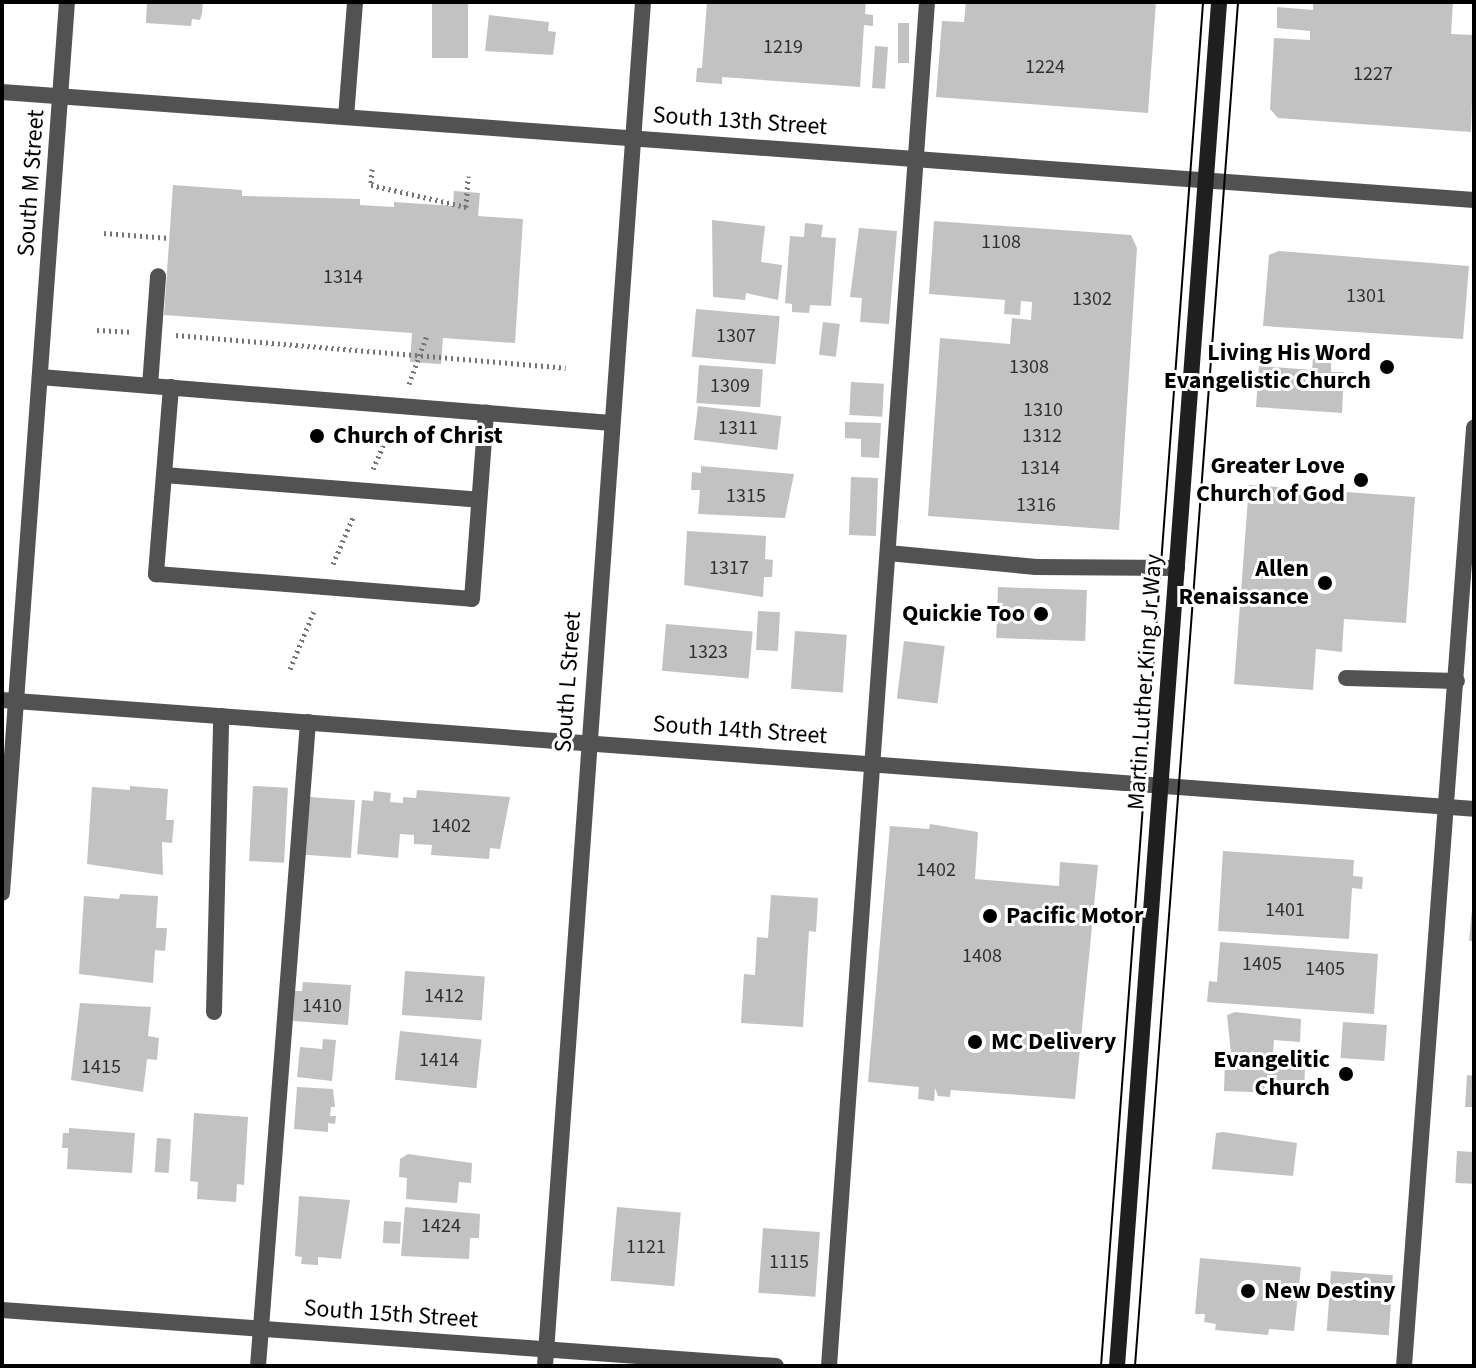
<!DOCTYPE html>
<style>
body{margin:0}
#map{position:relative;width:1476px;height:1368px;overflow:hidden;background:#fff;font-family:"Source Sans 3",sans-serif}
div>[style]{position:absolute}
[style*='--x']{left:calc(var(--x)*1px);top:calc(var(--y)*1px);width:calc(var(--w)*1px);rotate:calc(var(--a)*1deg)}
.building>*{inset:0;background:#c2c2c2;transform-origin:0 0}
.path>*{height:5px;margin-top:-2.5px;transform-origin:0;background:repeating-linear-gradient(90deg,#747474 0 2px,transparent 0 6px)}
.service>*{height:16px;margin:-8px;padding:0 8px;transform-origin:8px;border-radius:8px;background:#525252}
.minor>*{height:16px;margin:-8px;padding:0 8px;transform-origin:8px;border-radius:8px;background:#525252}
.tertiary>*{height:16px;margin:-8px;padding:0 8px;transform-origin:8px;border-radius:8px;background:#525252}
.secondary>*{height:16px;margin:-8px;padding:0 8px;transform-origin:8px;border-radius:8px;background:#1f1f1f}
.tram>*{height:2px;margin:-1px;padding:0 1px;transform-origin:1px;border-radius:1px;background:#000}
.dots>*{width:22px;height:22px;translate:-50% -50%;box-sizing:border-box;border:4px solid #fff;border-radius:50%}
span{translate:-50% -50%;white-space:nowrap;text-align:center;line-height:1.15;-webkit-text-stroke:6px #fff;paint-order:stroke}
.number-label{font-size:20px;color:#303030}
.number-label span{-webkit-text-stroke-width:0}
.street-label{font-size:24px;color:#000}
.poi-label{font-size:24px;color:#000;font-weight:700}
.right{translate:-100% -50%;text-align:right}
.left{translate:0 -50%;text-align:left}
.frame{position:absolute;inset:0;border:4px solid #000;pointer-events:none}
</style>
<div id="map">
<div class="building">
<div style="clip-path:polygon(147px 2px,203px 2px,202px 13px,200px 20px,192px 19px,191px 26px,146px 23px)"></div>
<div style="left:432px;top:2px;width:36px;height:56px"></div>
<div style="clip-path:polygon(707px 2px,866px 2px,865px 14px,873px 15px,873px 26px,864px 25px,860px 87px,722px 77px,722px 84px,696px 82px,697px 68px,702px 68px)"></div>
<div style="clip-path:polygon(966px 2px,1156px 2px,1148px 113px,936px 97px,942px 21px,964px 22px)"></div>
<div style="clip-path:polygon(1313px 2px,1453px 2px,1451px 34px,1474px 35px,1471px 132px,1278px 118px,1270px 109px,1274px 38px,1310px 40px,1310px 31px,1277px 28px,1277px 7px,1313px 10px)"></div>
<div style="clip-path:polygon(489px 15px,549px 22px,548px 31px,556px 32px,553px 55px,485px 51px)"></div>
<div style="left:898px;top:23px;width:11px;height:40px"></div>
<div style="left:875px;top:46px;width:13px;height:42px;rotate:4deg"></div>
<div style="clip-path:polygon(173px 185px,242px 190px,242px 196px,360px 199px,360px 205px,394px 207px,394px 202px,453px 206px,454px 191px,480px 193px,478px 216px,523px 219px,515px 343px,443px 338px,441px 364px,410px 362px,412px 333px,164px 315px)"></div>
<div style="clip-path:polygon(712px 220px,765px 226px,761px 262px,782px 265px,778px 300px,746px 293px,745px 300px,713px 297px)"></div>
<div style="clip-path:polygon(934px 221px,1131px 235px,1137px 248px,1119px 530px,928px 516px,940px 338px,1010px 344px,1012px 318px,1031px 320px,1032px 302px,1021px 301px,1020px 315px,1004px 314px,1005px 300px,929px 294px)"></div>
<div style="clip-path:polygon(805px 223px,823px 225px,821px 237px,836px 238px,831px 306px,810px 305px,809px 313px,792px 312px,792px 304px,785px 303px,790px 236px,804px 237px)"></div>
<div style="clip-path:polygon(859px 228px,897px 231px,889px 324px,860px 322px,862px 298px,850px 297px)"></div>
<div style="clip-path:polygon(1279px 251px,1469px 266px,1463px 339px,1263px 326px,1269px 255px)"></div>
<div style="left:696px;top:309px;width:84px;height:48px;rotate:5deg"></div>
<div style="left:823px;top:322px;width:17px;height:33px;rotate:7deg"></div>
<div style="clip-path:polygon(1313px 359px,1331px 360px,1331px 372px,1344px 372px,1342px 413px,1256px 407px,1259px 366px,1312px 370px)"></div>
<div style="left:699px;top:365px;width:64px;height:38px;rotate:4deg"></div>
<div style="left:851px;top:382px;width:33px;height:33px;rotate:3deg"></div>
<div style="left:698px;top:406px;width:84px;height:34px;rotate:7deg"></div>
<div style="clip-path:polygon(845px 422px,881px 423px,879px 458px,861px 457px,861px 439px,845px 438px)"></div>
<div style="clip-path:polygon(701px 466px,794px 474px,785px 518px,698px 514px,700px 490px,691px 490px,692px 472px,701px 473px)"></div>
<div style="left:851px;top:477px;width:27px;height:58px;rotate:2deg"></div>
<div style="clip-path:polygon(1249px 485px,1415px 497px,1406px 623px,1344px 619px,1342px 652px,1316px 649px,1313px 690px,1234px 684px)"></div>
<div style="clip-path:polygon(687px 531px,766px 536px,765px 559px,773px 560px,772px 577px,764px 577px,763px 597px,684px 585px)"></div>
<div style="left:998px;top:587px;width:89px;height:51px;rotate:2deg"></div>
<div style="left:758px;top:611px;width:22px;height:39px;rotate:3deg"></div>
<div style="left:666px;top:624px;width:87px;height:47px;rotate:5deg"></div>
<div style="left:795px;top:631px;width:52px;height:58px;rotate:4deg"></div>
<div style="left:904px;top:641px;width:41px;height:58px;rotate:7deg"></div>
<div style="clip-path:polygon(130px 786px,168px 789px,166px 820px,174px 820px,172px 843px,162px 842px,163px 875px,87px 864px,92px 787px,130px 790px)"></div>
<div style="left:253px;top:786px;width:35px;height:75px;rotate:3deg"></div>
<div style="clip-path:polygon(417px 790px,510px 797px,500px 849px,490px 848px,489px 859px,431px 855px,432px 845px,414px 844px,414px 835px,400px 834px,398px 858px,357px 854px,362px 800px,373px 801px,374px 791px,391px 793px,390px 802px,403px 803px,403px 797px,416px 798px)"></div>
<div style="left:309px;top:797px;width:46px;height:58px;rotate:4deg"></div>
<div style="clip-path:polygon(930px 824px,978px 832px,975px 879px,1059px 886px,1060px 862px,1098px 865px,1075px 1099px,951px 1090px,950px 1097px,938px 1096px,935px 1088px,934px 1101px,918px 1099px,919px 1087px,868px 1082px,890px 826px,929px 829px)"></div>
<div style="clip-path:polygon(1223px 851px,1354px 860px,1353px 876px,1363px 877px,1362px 889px,1352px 888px,1349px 939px,1218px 931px)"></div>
<div style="clip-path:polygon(120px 894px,158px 896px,156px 928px,167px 928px,165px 951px,155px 950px,153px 983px,79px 974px,84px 896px,119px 899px)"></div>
<div style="clip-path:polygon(771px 895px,818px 898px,816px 932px,809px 931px,803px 1027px,741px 1023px,744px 974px,755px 975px,757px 937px,768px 938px)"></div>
<div style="clip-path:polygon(1472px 909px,1474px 910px,1474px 941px,1469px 941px)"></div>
<div style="clip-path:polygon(1220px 942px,1378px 954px,1374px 1014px,1207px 1002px,1209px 981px,1217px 982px)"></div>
<div style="left:405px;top:971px;width:80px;height:44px;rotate:4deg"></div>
<div style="clip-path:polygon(303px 982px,351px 985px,348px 1025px,293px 1021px,295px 991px,302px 991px)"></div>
<div style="clip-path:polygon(80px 1003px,151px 1007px,148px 1036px,159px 1038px,157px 1060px,147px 1059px,143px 1092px,71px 1080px)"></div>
<div style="clip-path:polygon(1235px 1012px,1301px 1019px,1300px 1042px,1274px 1040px,1273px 1055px,1295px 1056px,1295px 1066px,1305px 1066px,1304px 1094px,1224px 1091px,1225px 1059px,1246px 1059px,1247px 1054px,1231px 1053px,1227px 1015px)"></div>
<div style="left:1343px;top:1022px;width:44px;height:36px;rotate:4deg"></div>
<div style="left:400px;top:1031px;width:82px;height:49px;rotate:6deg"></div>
<div style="clip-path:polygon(323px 1039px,336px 1040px,332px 1081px,297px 1077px,300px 1047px,322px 1049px)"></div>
<div style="clip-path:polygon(1467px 1075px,1474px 1076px,1474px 1107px,1465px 1107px)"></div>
<div style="clip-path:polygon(297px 1087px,333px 1089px,335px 1107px,331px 1107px,330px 1116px,336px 1116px,335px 1124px,328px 1123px,328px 1132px,294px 1129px)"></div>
<div style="clip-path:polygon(194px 1113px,248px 1117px,244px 1185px,237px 1184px,236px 1202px,197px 1199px,198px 1182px,190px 1181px)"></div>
<div style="clip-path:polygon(69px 1128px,135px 1133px,132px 1173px,67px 1169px,68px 1148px,62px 1148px,63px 1133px,69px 1133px)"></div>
<div style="clip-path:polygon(1223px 1132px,1297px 1143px,1293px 1176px,1212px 1169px,1216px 1133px)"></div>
<div style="left:157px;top:1138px;width:14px;height:34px;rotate:4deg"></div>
<div style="left:1457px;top:1151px;width:17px;height:32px;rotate:3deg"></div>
<div style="clip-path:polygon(408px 1154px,472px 1163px,471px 1183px,459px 1182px,457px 1203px,406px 1199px,407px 1178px,399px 1177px,400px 1159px)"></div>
<div style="clip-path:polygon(299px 1196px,350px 1200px,341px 1259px,318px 1257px,318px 1265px,301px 1264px,302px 1257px,295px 1256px)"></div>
<div style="clip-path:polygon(405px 1207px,480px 1214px,479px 1238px,470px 1238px,469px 1259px,401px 1256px)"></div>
<div style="left:617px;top:1207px;width:64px;height:74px;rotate:5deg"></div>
<div style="left:384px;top:1221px;width:17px;height:22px;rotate:3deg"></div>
<div style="left:763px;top:1228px;width:57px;height:65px;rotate:4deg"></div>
<div style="clip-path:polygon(1200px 1258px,1301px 1267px,1294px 1331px,1269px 1329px,1268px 1335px,1215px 1330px,1216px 1324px,1204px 1322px,1205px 1314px,1195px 1314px)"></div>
<div style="left:1331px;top:1271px;width:62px;height:60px;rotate:4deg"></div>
</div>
<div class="path">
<div style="--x:372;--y:169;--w:16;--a:94"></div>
<div style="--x:371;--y:185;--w:98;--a:13"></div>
<div style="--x:466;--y:207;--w:31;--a:-86"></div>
<div style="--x:104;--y:233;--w:66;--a:4.3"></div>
<div style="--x:97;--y:330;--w:33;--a:3"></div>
<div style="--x:176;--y:335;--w:391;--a:4.8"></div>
<div style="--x:409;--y:384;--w:52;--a:-69.8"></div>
<div style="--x:373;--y:469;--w:43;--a:-66.4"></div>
<div style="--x:333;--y:564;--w:53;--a:-66.8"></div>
<div style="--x:290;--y:669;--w:63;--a:-67.5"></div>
</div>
<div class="service">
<div style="--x:346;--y:117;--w:115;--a:-85.5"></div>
<div style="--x:40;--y:377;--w:573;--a:4.61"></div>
<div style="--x:150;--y:386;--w:110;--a:-85.8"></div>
<div style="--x:171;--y:387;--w:188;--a:94.6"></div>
<div style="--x:156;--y:574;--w:169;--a:4.4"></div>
<div style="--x:324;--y:587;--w:148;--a:4.6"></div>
<div style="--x:472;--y:599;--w:187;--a:-85.7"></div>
<div style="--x:164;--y:475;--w:316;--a:4.5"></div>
<div style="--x:888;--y:553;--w:149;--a:5.4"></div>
<div style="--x:1036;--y:567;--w:141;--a:0.4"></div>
<div style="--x:1346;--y:678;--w:111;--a:1.5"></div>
<div style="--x:214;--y:1012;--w:296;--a:-88.6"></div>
<div style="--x:258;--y:1366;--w:646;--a:-85.56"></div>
<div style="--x:829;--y:1366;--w:1368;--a:-85.89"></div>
<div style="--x:1404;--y:1366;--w:941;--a:-85.73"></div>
</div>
<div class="minor">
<div style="--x:2;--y:92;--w:1476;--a:4.2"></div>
<div style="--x:2;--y:700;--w:1476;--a:4.23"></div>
<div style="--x:2;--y:893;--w:893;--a:-85.83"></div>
<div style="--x:545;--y:1366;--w:1368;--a:-85.89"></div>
</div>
<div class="tertiary">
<div style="--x:2;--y:1310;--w:776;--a:4.14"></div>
</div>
<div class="secondary">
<div style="--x:1117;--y:1366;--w:1368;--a:-85.72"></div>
</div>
<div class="tram">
<div style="--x:1101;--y:1366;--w:1368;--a:-85.72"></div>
<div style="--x:1135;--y:1366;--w:1368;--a:-85.68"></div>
</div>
<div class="dots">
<div style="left:1387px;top:367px;background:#000"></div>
<div style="left:317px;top:436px;background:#000"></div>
<div style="left:1361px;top:480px;background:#000"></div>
<div style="left:1325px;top:583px;background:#000"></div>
<div style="left:1041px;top:614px;background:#000"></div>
<div style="left:990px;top:916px;background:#000"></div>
<div style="left:975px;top:1042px;background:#000"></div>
<div style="left:1346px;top:1074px;background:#000"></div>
<div style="left:1248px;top:1291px;background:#000"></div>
</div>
<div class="number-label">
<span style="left:783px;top:47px">1219</span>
<span style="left:1045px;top:67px">1224</span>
<span style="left:1373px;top:74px">1227</span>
<span style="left:1001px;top:242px">1108</span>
<span style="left:343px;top:277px">1314</span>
<span style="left:1366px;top:296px">1301</span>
<span style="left:1092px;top:299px">1302</span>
<span style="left:736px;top:336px">1307</span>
<span style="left:1029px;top:367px">1308</span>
<span style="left:730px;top:386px">1309</span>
<span style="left:1043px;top:410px">1310</span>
<span style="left:738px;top:428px">1311</span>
<span style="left:1042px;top:436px">1312</span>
<span style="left:1040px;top:468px">1314</span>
<span style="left:746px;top:496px">1315</span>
<span style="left:1036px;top:505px">1316</span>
<span style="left:729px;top:568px">1317</span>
<span style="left:708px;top:652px">1323</span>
<span style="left:451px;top:826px">1402</span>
<span style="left:936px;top:870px">1402</span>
<span style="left:1285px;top:910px">1401</span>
<span style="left:982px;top:956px">1408</span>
<span style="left:1262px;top:964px">1405</span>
<span style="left:1325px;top:969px">1405</span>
<span style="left:444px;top:996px">1412</span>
<span style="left:322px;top:1006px">1410</span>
<span style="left:439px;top:1060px">1414</span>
<span style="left:101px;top:1067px">1415</span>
<span style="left:441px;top:1226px">1424</span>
<span style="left:646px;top:1247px">1121</span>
<span style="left:789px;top:1262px">1115</span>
</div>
<div class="street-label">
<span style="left:740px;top:121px;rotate:4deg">South 13th Street</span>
<span style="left:31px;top:183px;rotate:-86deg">South M Street</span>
<span style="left:568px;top:682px;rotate:-86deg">South L Street</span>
<span style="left:1145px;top:682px;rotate:-86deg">Martin Luther King Jr Way</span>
<span style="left:740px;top:730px;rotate:4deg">South 14th Street</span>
<span style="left:391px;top:1314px;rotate:4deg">South 15th Street</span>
</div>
<div class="poi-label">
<span class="right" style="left:1371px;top:367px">Living His Word<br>Evangelistic Church</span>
<span class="left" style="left:333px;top:436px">Church of Christ</span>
<span class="right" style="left:1345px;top:480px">Greater Love<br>Church of God</span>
<span class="right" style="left:1309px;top:583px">Allen<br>Renaissance</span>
<span class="right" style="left:1025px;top:614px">Quickie Too</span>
<span class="left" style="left:1006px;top:916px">Pacific Motor</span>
<span class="left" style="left:991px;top:1042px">MC Delivery</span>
<span class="right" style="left:1330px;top:1074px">Evangelitic<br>Church</span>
<span class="left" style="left:1264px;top:1291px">New Destiny</span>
</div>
<div class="frame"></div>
</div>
